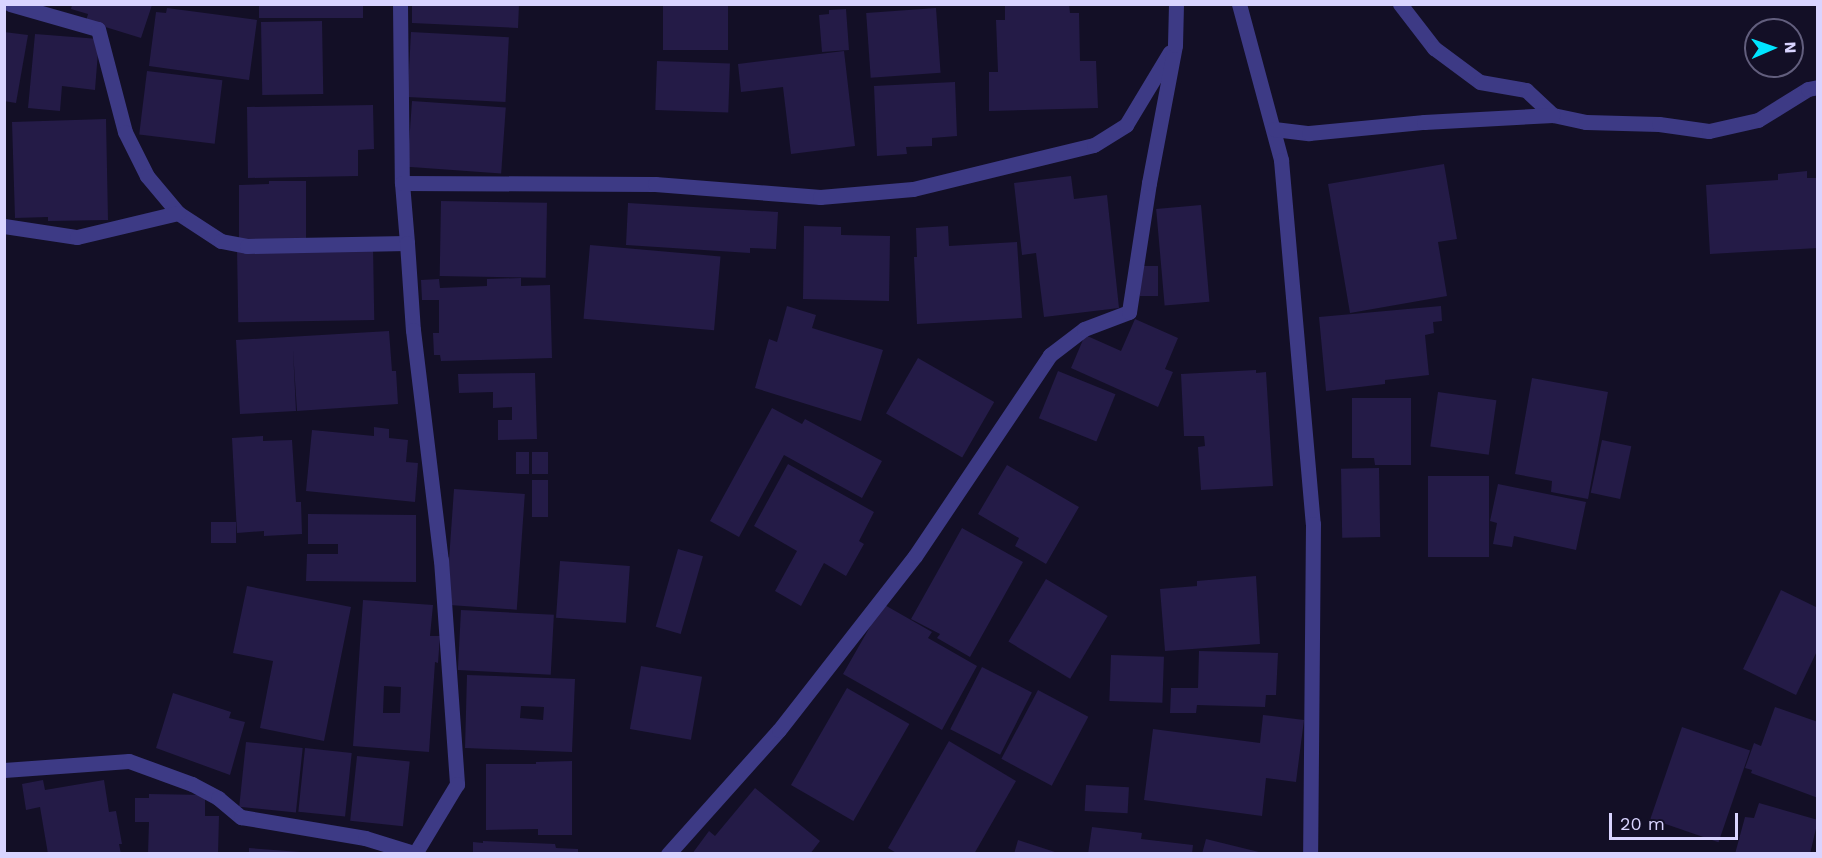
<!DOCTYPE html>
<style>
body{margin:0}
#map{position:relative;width:1822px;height:858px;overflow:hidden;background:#130f26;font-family:"Work Sans",sans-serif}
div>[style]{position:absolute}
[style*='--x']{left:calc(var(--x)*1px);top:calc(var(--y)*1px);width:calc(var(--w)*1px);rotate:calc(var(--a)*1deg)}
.building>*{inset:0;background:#241b47;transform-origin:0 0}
.street>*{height:15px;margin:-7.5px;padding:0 7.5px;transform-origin:7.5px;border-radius:7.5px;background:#3d3a85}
span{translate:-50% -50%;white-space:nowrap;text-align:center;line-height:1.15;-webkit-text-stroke:5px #130f26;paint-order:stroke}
.frame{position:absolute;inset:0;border:6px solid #d9d4ff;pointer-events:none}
.north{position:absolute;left:1744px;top:18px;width:60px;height:60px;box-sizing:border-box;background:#130f26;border:2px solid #625e7d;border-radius:50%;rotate:88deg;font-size:16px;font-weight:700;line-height:24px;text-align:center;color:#d9d4ff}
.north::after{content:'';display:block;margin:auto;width:21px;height:27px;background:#00e5ff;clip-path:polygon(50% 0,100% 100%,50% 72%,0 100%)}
.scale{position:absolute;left:1609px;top:813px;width:129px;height:27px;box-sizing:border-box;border:3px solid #d9d4ff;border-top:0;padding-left:8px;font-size:18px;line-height:21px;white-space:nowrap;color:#d9d4ff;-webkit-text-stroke:4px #130f26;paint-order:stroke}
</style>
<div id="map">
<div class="building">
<div style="left:259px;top:4px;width:104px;height:14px"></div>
<div style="clip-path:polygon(412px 4px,519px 4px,518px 28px,412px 23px)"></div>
<div style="left:663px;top:4px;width:65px;height:46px"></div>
<div style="clip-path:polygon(1005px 4px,1069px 4px,1070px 13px,1079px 13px,1080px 61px,1096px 61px,1098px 108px,989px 111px,989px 72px,998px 72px,996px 20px,1005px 20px)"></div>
<div style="clip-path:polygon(72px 5px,152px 5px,141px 38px,86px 21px,88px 14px,71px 9px)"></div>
<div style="clip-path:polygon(167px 8px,257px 20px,249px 80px,149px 66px,156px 12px,166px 13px)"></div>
<div style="left:936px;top:8px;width:65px;height:70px;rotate:86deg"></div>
<div style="clip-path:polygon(846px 9px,849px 50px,822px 52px,819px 15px,829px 14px,829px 10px)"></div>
<div style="left:322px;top:21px;width:73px;height:61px;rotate:89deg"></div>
<div style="clip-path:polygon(4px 32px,28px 35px,16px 103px,4px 101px)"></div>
<div style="left:411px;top:32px;width:98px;height:65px;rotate:3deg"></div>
<div style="clip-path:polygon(35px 34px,99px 39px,95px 90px,62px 86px,60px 111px,28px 108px)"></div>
<div style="clip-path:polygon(844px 51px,855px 146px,791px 154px,783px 87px,741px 92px,738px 64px)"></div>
<div style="left:657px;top:61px;width:73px;height:49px;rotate:2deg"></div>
<div style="left:147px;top:71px;width:76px;height:64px;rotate:7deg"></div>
<div style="clip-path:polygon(955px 82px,957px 136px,932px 138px,932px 146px,906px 147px,907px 154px,877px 156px,874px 86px)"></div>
<div style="left:412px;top:101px;width:94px;height:66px;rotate:4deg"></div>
<div style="clip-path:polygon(373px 105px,374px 149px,358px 150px,358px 176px,248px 178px,247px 107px)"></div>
<div style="clip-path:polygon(106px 119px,108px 220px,48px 221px,48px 217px,15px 218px,12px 122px)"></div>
<div style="clip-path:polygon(1444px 164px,1457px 239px,1438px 242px,1447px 296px,1350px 313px,1328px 184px)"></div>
<div style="clip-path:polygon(1807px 171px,1807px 178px,1818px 178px,1818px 248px,1710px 254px,1706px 185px,1778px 180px,1778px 174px)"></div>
<div style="clip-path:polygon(1071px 176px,1074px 199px,1107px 195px,1119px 308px,1044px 317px,1036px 253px,1022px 255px,1014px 183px)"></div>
<div style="clip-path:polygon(269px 181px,306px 181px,306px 240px,239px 241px,239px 185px,269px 184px)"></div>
<div style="left:441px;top:201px;width:106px;height:75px;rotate:1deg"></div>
<div style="clip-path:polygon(628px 203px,778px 212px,776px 249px,750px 248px,750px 253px,626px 245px)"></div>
<div style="left:1201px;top:205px;width:97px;height:45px;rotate:85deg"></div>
<div style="clip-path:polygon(804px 226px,841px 227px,841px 235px,890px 236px,889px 301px,803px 299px)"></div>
<div style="clip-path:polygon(948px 226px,949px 246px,1017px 242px,1022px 318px,917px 324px,914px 257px,917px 257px,916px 228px)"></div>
<div style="left:590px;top:245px;width:131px;height:74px;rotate:5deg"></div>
<div style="left:373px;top:247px;width:73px;height:136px;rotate:89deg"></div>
<div style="left:1140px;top:266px;width:18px;height:30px"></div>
<div style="clip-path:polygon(521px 278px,521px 286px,550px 285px,552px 358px,441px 361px,440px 355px,434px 355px,433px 333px,439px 333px,439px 300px,422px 300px,421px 280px,439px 279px,440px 288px,487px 286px,487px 279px)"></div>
<div style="clip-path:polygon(787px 306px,816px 315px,812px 328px,883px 350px,861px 421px,755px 388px,769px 339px,777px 342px)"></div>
<div style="clip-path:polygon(1441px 306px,1442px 321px,1433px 322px,1434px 333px,1425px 335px,1429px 375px,1385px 380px,1385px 384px,1326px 391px,1319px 317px)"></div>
<div style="clip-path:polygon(1135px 319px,1178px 338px,1165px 369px,1173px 372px,1158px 407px,1071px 368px,1085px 335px,1121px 351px)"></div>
<div style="clip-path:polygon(389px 331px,392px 371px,396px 371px,398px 404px,297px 411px,293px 350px,296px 411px,240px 414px,236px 340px)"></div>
<div style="left:918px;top:358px;width:88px;height:64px;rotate:30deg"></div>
<div style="clip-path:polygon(1256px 370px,1256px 373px,1266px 372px,1273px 486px,1201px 490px,1198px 447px,1205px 446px,1204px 436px,1184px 436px,1181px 374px)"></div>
<div style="left:1058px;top:371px;width:62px;height:51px;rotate:22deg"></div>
<div style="clip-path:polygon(535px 373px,537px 439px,498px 440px,498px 420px,512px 420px,512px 407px,493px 408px,493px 392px,459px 393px,458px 374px)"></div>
<div style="clip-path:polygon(1532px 378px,1608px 392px,1588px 499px,1551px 492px,1552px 481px,1515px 474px)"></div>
<div style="left:1438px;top:392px;width:59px;height:55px;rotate:8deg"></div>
<div style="clip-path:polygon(1352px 398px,1411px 398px,1411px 465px,1375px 465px,1374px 458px,1352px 458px)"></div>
<div style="clip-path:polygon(772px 408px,802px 424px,805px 419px,882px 461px,862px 498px,784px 455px,739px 537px,710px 521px)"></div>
<div style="clip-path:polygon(374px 427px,389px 429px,389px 438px,408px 440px,406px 462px,418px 463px,415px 502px,306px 491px,312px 430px,374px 436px)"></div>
<div style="clip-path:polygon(263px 436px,263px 441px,292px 440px,296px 502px,301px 502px,302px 534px,264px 536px,264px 531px,237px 533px,232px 438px)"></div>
<div style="left:1602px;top:440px;width:30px;height:54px;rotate:12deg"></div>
<div style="left:516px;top:452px;width:13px;height:22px"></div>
<div style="left:532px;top:452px;width:16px;height:22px"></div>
<div style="clip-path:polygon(788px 464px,874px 512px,859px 541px,864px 544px,846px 576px,824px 563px,801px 606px,775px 591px,797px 551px,754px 526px)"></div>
<div style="clip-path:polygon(1007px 465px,1079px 507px,1046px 564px,1015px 546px,1019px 538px,978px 514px)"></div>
<div style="left:1379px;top:468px;width:69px;height:38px;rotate:89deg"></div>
<div style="left:1428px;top:476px;width:61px;height:81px"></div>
<div style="left:532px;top:480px;width:16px;height:37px"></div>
<div style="clip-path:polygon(1498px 484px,1586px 502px,1576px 550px,1514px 536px,1512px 547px,1493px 544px,1497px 523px,1490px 521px)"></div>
<div style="left:454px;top:489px;width:71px;height:116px;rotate:4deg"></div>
<div style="clip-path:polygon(308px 514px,416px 515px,416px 582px,306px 581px,307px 554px,338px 554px,338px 544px,308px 544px)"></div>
<div style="left:211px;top:522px;width:25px;height:21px"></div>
<div style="clip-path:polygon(962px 528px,1023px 562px,970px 657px,937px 638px,940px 634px,911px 619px)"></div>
<div style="left:678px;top:549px;width:26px;height:81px;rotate:16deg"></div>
<div style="left:560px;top:561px;width:70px;height:57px;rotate:4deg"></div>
<div style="clip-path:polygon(1256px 576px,1260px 644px,1165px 651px,1160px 589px,1197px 586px,1197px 581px)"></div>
<div style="left:1046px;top:579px;width:72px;height:73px;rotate:31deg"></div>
<div style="clip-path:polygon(247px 586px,351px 607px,324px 741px,260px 728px,273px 661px,233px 653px)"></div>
<div style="clip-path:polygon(1781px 590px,1818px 608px,1818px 649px,1796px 695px,1743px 669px)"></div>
<div style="clip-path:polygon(evenodd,363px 600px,433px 605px,430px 636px,440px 636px,438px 663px,435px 662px,429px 752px,353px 746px,363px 600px,384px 686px,401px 687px,400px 713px,383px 713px,384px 686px)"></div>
<div style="clip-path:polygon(883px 604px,932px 632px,928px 638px,977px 666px,942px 730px,843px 674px)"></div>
<div style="left:461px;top:610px;width:93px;height:60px;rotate:3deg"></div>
<div style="clip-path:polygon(1199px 651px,1278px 653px,1276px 695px,1266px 695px,1265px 707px,1197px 705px,1196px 713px,1170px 713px,1171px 688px,1198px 688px)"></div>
<div style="left:1111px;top:655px;width:53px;height:46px;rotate:2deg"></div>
<div style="left:641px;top:666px;width:62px;height:64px;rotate:10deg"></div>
<div style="left:982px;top:667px;width:56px;height:70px;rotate:27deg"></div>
<div style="clip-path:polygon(evenodd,467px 675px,575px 679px,572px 752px,465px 748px,467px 675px,521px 706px,544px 707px,543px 720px,520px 718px,521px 706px)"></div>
<div style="left:847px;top:688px;width:72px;height:112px;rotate:30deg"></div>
<div style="left:1038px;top:690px;width:57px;height:78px;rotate:28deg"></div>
<div style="clip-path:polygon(173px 693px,231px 712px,229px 718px,245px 722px,230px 775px,156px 748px)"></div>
<div style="clip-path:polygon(1775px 707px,1818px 722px,1818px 798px,1751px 773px,1752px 770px,1745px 768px,1754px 743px,1761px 746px)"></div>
<div style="clip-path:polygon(1263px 715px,1304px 720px,1296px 782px,1266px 778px,1262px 816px,1144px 800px,1153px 729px,1260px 743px)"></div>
<div style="left:1682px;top:727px;width:72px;height:97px;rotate:19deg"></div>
<div style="clip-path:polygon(949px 741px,1016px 781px,974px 854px,898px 854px,888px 848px)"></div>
<div style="left:246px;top:742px;width:57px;height:65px;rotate:6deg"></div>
<div style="left:305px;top:748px;width:47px;height:64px;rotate:6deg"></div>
<div style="left:357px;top:756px;width:53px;height:65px;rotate:6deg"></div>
<div style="clip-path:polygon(572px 761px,572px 835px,538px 835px,538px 829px,486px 830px,486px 764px,536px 764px,536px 762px)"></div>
<div style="clip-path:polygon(43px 780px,45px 790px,104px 780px,109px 812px,116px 811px,122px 844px,119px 844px,121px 854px,48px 854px,40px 807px,26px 810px,22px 784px)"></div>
<div style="left:1086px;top:785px;width:43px;height:26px;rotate:3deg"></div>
<div style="clip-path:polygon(755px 788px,820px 841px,810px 854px,692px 854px,709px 831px,715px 836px)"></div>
<div style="clip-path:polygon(149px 794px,205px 795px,205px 816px,219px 816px,218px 854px,148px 854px,149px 822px,135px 822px,135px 798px,149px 798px)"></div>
<div style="clip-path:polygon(1759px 803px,1818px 820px,1810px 854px,1735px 854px,1745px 817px,1754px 818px)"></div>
<div style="clip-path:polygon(1092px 827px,1142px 833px,1141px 839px,1193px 845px,1192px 854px,1088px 854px)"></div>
<div style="clip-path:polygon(1206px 839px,1263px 853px,1263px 854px,1202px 854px)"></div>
<div style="clip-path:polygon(1018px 840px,1058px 853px,1058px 854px,1014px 854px)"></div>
<div style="clip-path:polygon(483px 841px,555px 844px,556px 848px,578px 849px,578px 854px,473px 854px,473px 842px,483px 843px)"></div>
<div style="clip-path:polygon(249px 848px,300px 852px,299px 854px,249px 854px)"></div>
</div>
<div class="street">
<div style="--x:10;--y:4;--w:91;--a:15.9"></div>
<div style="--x:98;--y:29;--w:106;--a:75.3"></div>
<div style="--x:125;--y:132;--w:49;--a:63.4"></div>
<div style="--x:147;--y:176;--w:48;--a:50"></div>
<div style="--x:178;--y:213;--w:51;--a:33.1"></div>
<div style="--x:221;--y:241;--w:26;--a:11"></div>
<div style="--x:247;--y:246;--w:160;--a:-1.1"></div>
<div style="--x:400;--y:4;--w:179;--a:89.4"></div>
<div style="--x:402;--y:183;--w:60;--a:85.2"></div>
<div style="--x:407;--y:243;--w:87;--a:86.1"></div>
<div style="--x:413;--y:330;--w:232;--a:83.1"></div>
<div style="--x:441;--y:560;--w:225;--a:85.9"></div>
<div style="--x:457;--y:784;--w:79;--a:121.1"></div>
<div style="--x:1239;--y:4;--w:162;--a:74.9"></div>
<div style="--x:1281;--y:160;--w:365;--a:85"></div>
<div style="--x:1313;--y:524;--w:330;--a:90.5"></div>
<div style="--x:1400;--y:4;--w:56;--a:52.3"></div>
<div style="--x:1434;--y:48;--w:57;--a:36.5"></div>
<div style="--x:1480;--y:82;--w:47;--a:9.9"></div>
<div style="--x:1526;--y:90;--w:37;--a:43"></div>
<div style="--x:1553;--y:115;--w:34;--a:12"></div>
<div style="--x:1586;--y:122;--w:73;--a:1.6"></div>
<div style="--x:1659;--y:124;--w:50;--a:8"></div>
<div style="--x:1709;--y:131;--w:50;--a:-12.7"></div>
<div style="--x:1758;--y:120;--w:59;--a:-31.8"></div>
<div style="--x:1808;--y:89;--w:10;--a:-11"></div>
<div style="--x:1274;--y:129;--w:35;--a:7"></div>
<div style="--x:1309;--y:133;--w:116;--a:-5.5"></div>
<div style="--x:1424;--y:122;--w:129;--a:-3.1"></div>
<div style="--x:402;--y:183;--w:253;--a:0.2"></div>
<div style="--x:655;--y:184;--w:166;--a:4.5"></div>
<div style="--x:820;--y:197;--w:93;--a:-4.9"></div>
<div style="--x:913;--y:189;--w:186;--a:-13.7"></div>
<div style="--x:1094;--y:145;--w:38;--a:-32"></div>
<div style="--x:1126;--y:125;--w:85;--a:-58.9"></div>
<div style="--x:4;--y:226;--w:74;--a:8.6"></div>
<div style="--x:77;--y:237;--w:104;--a:-13.4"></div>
<div style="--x:4;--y:770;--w:125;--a:-4.1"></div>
<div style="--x:129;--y:761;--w:67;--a:20.1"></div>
<div style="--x:192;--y:784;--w:30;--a:28"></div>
<div style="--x:218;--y:798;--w:30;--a:40"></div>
<div style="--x:241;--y:817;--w:126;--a:9.6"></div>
<div style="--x:365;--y:838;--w:54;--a:17.1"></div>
<div style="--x:668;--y:854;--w:166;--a:-48.2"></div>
<div style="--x:779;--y:730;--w:221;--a:-52"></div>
<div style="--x:915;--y:556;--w:242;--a:-56.1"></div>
<div style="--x:1050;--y:355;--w:43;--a:-37.4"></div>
<div style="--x:1084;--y:329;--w:48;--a:-20.7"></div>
<div style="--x:1129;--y:312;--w:131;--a:-81.2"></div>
<div style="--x:1149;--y:183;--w:140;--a:-79.3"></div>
<div style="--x:1175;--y:45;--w:41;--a:-88.6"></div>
</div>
<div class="frame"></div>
<div class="north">N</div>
<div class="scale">20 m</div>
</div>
